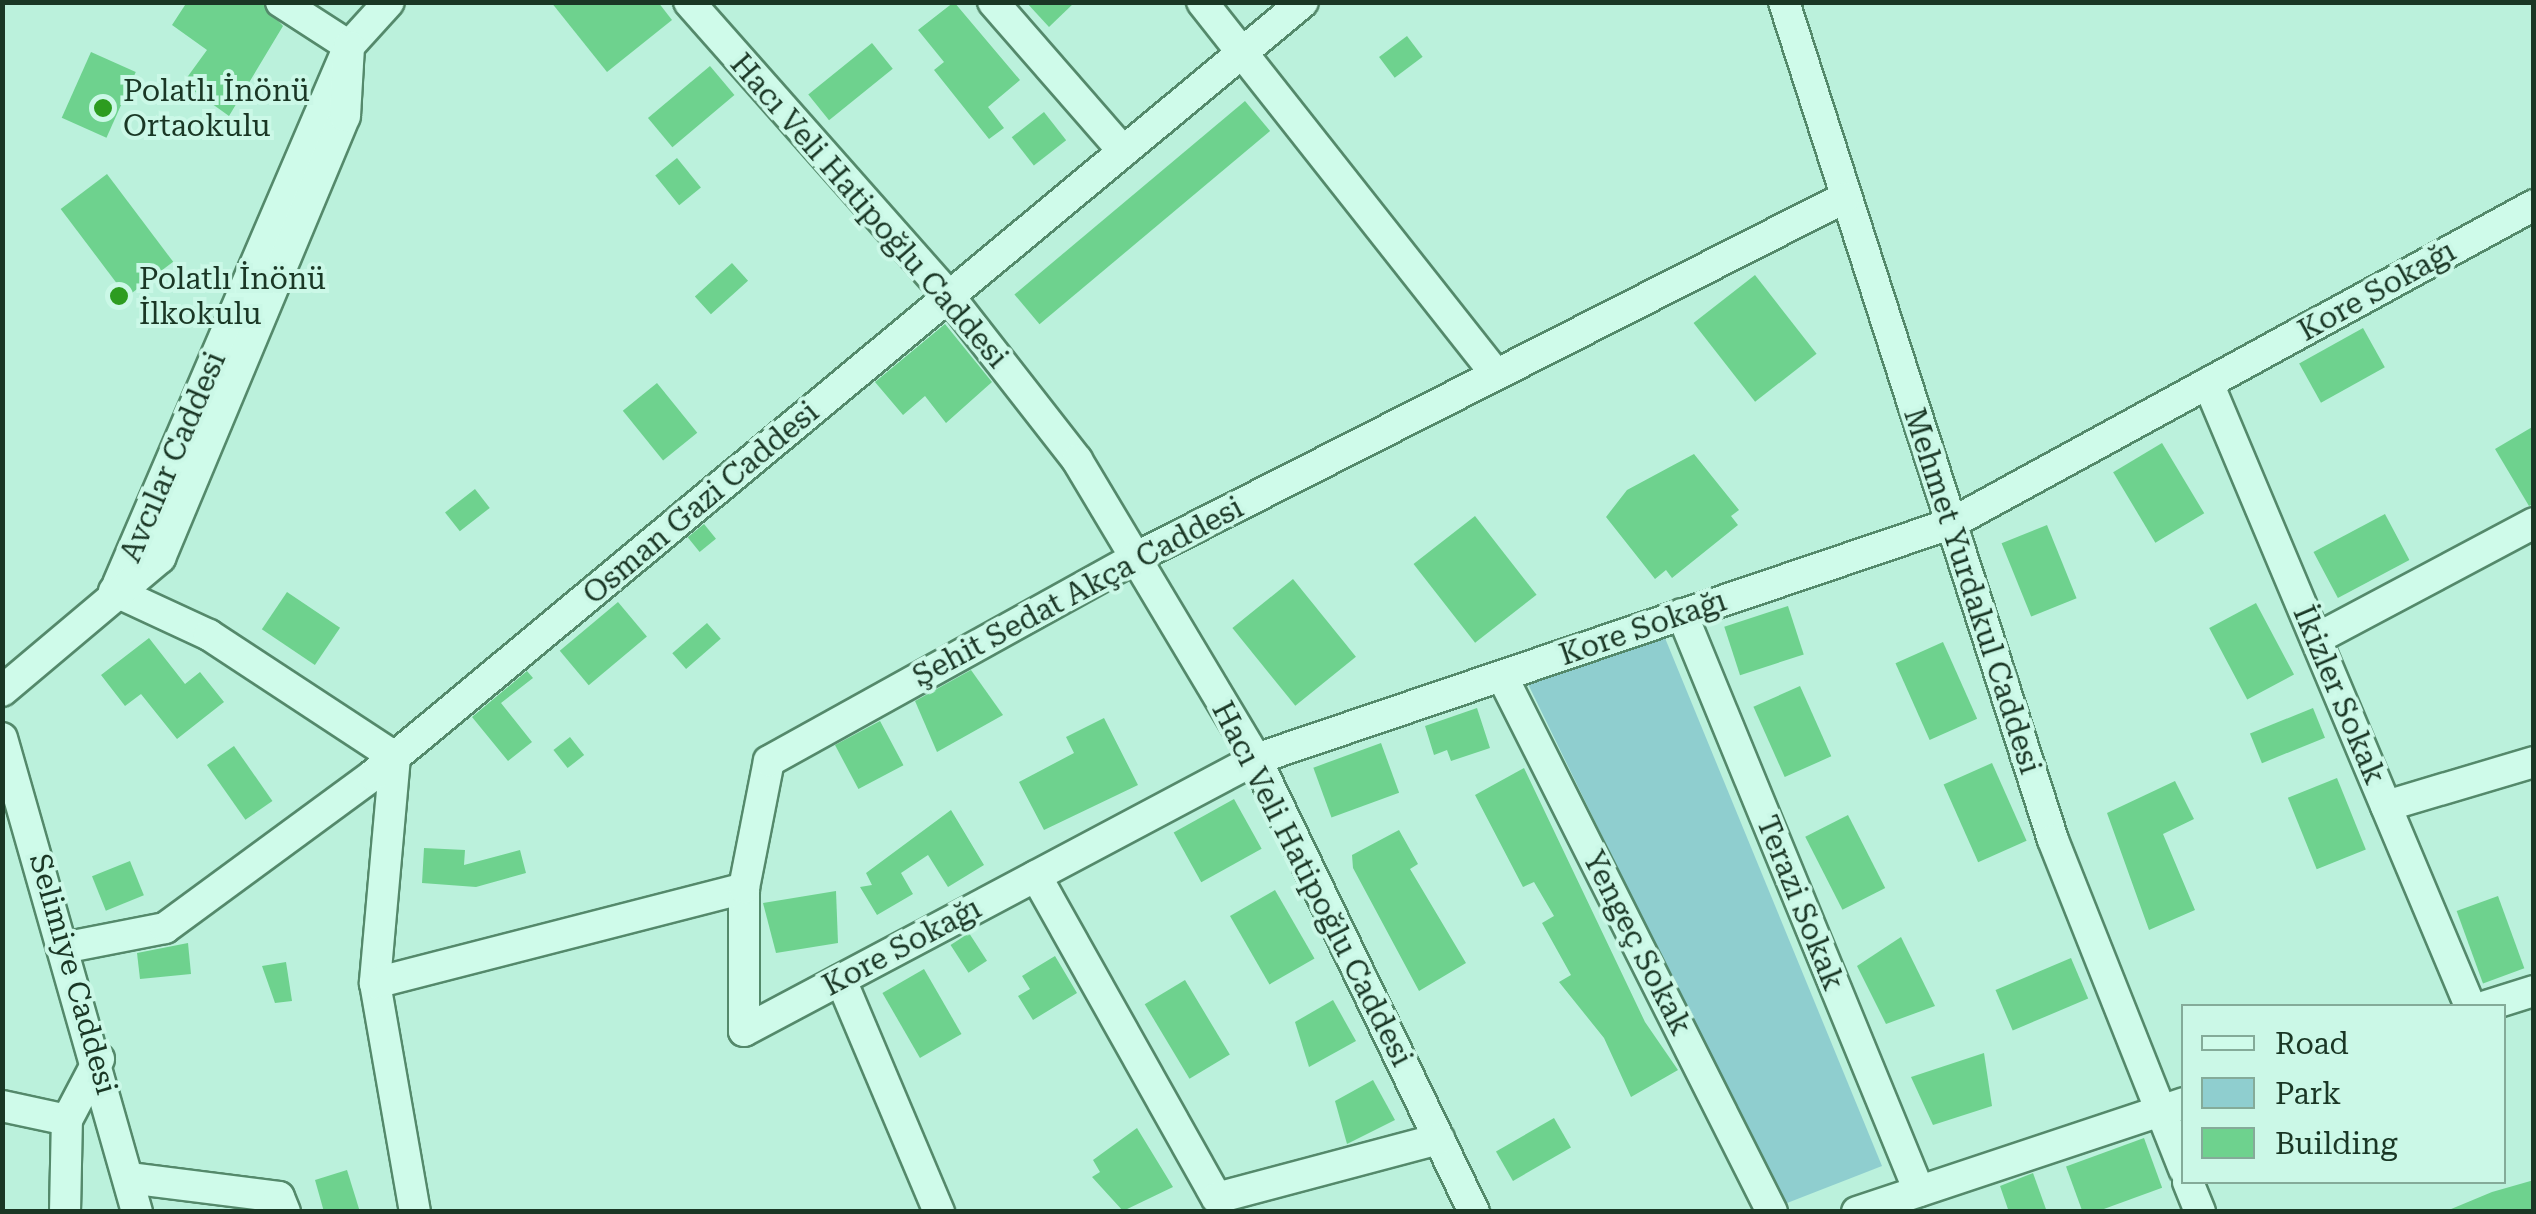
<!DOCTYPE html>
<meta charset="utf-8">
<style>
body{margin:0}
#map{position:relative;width:2536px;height:1214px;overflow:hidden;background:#bbf1dc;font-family:"Roboto Serif",serif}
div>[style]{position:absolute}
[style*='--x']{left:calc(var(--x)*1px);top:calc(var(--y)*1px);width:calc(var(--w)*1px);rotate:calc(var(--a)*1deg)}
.green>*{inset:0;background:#8fcecf}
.building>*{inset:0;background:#6ed28e;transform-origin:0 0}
.roads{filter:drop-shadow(2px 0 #54896b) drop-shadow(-2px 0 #54896b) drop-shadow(0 2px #54896b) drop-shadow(0 -2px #54896b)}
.minor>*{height:30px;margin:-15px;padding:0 15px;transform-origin:15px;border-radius:15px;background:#cffbea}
.dots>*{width:28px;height:28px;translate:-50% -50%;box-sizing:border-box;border:5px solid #cbf8e7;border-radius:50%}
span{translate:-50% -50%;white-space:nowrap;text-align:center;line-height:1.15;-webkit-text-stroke:8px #cbf8e7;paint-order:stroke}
.poi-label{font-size:30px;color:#1a3725}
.left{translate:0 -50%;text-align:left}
.street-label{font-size:30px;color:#1a3725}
.frame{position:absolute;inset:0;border:5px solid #1a3725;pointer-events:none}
.legend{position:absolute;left:2181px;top:1004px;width:325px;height:180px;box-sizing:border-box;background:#cbf8e7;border:2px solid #84ab99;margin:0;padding:12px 18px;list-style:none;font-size:30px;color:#1a3725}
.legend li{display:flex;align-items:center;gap:20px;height:50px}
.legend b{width:50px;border:2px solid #84ab99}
</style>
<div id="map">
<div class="green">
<div style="clip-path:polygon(1665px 638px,1882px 1166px,1782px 1205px,1527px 682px)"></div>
</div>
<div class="building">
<div style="clip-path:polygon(187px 2px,261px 2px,283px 26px,229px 116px,183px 83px,207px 50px,172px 25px)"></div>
<div style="clip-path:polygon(551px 2px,658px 2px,672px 20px,607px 72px)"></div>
<div style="clip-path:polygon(954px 2px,1020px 80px,988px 107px,1004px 128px,989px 139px,934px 70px,944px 62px,918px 30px)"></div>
<div style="clip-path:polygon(1026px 2px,1075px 2px,1049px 27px)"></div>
<div style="left:1407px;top:36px;width:26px;height:35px;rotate:53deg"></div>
<div style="left:872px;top:43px;width:33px;height:82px;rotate:51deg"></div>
<div style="left:91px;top:52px;width:49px;height:72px;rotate:24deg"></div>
<div style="left:710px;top:66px;width:38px;height:81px;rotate:50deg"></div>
<div style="left:1245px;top:101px;width:39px;height:301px;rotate:50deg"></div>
<div style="left:1044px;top:112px;width:36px;height:41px;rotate:52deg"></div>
<div style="left:677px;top:158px;width:38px;height:28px;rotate:51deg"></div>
<div style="left:107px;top:174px;width:110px;height:58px;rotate:53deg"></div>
<div style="left:732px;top:263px;width:24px;height:50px;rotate:48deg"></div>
<div style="left:1755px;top:275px;width:100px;height:78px;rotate:52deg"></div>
<div style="clip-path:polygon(945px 324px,992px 382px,946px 423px,925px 396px,903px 415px,875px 382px)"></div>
<div style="left:2363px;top:328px;width:45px;height:73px;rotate:61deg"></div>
<div style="left:657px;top:383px;width:64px;height:44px;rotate:51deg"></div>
<div style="clip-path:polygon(2534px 426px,2534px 504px,2529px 506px,2495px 449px)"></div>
<div style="left:2162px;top:443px;width:82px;height:57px;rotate:59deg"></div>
<div style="clip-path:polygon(1694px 454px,1739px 510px,1731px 516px,1738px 525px,1672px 578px,1666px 570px,1655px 579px,1606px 517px,1627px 490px)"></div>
<div style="left:475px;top:489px;width:24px;height:38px;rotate:52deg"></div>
<div style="left:2385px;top:514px;width:52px;height:81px;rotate:62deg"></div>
<div style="left:1475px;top:516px;width:100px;height:78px;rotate:52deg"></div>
<div style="left:704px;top:524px;width:19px;height:21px;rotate:51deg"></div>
<div style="left:2047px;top:525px;width:79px;height:49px;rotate:68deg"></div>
<div style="left:1293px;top:579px;width:100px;height:78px;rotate:51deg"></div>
<div style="left:287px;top:592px;width:64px;height:45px;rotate:34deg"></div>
<div style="left:618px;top:602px;width:45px;height:76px;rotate:50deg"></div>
<div style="left:2256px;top:603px;width:81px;height:53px;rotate:62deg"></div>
<div style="left:1788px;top:606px;width:51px;height:67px;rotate:72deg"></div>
<div style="left:707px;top:623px;width:21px;height:46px;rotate:49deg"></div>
<div style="clip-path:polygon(149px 638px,185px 684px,200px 672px,224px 702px,177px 739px,141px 694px,125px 706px,101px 675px)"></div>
<div style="left:1943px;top:642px;width:84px;height:52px;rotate:66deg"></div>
<div style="clip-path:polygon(971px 670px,1003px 715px,937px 752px,915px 701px)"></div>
<div style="clip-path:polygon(527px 671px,533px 678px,501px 703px,532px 742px,508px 761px,472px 717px)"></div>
<div style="left:1800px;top:686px;width:77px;height:51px;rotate:66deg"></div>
<div style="clip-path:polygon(1477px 708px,1490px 748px,1451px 761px,1447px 750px,1434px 755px,1425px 726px)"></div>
<div style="left:2313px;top:708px;width:32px;height:68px;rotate:68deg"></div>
<div style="clip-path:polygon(1104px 718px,1138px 785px,1044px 830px,1019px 782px,1074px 753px,1066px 737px)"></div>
<div style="left:880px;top:721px;width:50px;height:51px;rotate:62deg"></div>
<div style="left:570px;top:737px;width:23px;height:21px;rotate:52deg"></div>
<div style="left:1381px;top:743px;width:53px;height:72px;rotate:70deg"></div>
<div style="left:234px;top:746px;width:67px;height:33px;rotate:55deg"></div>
<div style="left:1992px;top:763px;width:85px;height:53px;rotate:66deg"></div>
<div style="clip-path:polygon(1524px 768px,1645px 1022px,1678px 1070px,1631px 1097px,1604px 1038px,1559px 982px,1571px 975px,1542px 923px,1554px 916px,1534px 882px,1523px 887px,1475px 795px)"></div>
<div style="left:2337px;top:778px;width:77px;height:53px;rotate:68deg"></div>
<div style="clip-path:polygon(2175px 781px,2194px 819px,2163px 834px,2195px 910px,2149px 930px,2107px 813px)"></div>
<div style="left:1234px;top:799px;width:57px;height:69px;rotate:61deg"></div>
<div style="clip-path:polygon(951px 810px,984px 865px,948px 887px,928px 855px,901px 873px,913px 894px,877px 915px,860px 887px,872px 885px,866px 873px)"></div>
<div style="left:1848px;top:815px;width:82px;height:48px;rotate:63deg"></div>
<div style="clip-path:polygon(1399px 830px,1418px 864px,1410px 869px,1466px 963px,1419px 991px,1353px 868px,1352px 855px)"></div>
<div style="clip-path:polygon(424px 848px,465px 850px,464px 865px,520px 850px,526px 873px,476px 887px,422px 883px)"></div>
<div style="left:130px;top:861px;width:37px;height:41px;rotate:68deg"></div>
<div style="left:1275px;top:890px;width:79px;height:52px;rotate:60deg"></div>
<div style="clip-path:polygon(836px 891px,838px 943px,776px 953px,763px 903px)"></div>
<div style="left:2498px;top:896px;width:77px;height:44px;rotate:70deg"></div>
<div style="left:969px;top:933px;width:33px;height:22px;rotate:57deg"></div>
<div style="clip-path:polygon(1901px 937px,1935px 1006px,1886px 1024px,1857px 966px)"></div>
<div style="clip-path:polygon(188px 943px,191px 974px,140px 979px,137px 953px)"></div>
<div style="clip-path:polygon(1055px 956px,1077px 993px,1033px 1020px,1018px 996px,1030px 989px,1022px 976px)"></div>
<div style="left:2071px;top:958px;width:44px;height:82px;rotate:67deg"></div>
<div style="clip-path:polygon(286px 962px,292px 1001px,275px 1003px,262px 966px)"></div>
<div style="left:924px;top:969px;width:75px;height:48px;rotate:60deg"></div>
<div style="left:1185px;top:980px;width:87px;height:47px;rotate:59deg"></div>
<div style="clip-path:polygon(1333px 1000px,1356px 1041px,1309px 1067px,1295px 1022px)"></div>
<div style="clip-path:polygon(1984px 1053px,1992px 1106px,1933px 1125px,1911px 1077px)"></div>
<div style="clip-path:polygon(1373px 1080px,1395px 1120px,1347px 1144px,1335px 1101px)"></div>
<div style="left:1554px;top:1118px;width:34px;height:67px;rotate:60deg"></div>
<div style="clip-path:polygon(1137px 1128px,1173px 1187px,1123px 1211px,1092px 1177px,1100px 1172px,1093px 1160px)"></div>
<div style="left:2144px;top:1138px;width:53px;height:83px;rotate:70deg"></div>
<div style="clip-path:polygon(347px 1170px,360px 1212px,324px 1212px,315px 1180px)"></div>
<div style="clip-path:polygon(2033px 1173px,2047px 1212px,2009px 1212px,2000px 1186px)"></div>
<div style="clip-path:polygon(2534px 1180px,2534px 1212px,2444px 1212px,2492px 1192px)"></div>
</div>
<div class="roads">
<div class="minor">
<div style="--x:281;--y:2;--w:81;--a:32.9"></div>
<div style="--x:689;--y:2;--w:392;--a:48.5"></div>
<div style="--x:949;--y:296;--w:208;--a:52"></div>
<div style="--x:1077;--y:460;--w:348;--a:59.1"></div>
<div style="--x:1256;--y:759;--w:503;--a:64.3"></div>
<div style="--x:993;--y:2;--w:198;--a:48.9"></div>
<div style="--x:1202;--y:2;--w:474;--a:51.7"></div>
<div style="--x:1784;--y:2;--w:880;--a:72.2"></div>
<div style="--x:2053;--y:840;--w:355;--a:68.3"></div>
<div style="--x:2208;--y:383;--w:676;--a:67.19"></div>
<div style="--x:118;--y:584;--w:585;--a:-66.76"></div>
<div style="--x:349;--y:46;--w:59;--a:-47.7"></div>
<div style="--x:114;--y:591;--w:105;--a:24.9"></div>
<div style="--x:209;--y:635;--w:222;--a:33.3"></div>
<div style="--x:395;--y:757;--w:227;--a:95.1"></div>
<div style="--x:375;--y:983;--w:232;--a:80.1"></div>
<div style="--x:1682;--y:614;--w:624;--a:67.67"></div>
<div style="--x:2316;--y:639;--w:247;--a:-28"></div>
<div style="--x:1502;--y:676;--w:600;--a:63.26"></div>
<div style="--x:2;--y:691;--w:207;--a:-40.1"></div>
<div style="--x:160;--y:558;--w:479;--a:-67.3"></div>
<div style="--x:345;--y:116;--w:70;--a:-86.7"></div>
<div style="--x:2;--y:738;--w:493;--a:74.1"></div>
<div style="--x:2386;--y:806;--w:154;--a:-16.6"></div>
<div style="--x:1036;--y:876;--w:369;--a:60.7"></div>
<div style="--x:1217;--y:1198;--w:230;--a:-14.9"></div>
<div style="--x:744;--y:888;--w:143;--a:90"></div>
<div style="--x:744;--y:1031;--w:580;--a:-27.98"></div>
<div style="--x:1256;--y:759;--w:733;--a:-18.71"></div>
<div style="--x:1950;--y:524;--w:665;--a:-28.64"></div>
<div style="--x:68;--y:947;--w:99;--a:-11.1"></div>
<div style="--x:165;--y:928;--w:258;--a:-36.3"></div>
<div style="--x:373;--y:775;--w:1209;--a:-39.73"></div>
<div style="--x:841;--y:980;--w:252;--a:67.1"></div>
<div style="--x:375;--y:983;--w:381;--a:-14.4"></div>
<div style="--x:744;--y:888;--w:129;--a:-78.9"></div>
<div style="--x:769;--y:761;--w:419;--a:-29"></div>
<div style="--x:1135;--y:558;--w:795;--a:-26.92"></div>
<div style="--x:2486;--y:1006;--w:50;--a:-17.4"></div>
<div style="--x:2;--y:1106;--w:66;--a:12.2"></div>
<div style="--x:67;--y:1120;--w:69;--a:-62.3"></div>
<div style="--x:129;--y:1178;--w:151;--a:7.2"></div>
<div style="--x:279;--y:1197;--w:16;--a:68"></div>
<div style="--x:2188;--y:1182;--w:32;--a:68"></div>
<div style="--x:65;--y:1212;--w:92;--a:-88.8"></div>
<div style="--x:1857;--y:1212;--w:345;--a:-18.4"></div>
</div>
</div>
<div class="dots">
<div style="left:103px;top:108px;background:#2d9c20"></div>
<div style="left:119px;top:296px;background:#2d9c20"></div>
</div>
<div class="poi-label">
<span class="left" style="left:123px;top:108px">Polatlı İnönü<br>Ortaokulu</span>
<span class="left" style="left:139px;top:296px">Polatlı İnönü<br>İlkokulu</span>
</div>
<div class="street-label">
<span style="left:869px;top:211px;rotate:49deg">Hacı Veli Hatipoğlu Caddesi</span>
<span style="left:2377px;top:291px;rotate:-29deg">Kore Sokağı</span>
<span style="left:173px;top:457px;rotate:-67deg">Avcılar Caddesi</span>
<span style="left:701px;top:503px;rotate:-40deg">Osman Gazi Caddesi</span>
<span style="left:1972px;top:591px;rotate:72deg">Mehmet Yurdakul Caddesi</span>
<span style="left:1078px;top:592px;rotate:-28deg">Şehit Sedat Akça Caddesi</span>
<span style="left:1643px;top:628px;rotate:-19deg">Kore Sokağı</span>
<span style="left:2339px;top:695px;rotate:67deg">İkizler Sokak</span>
<span style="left:1312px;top:884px;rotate:63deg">Hacı Veli Hatipoğlu Caddesi</span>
<span style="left:1800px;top:903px;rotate:68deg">Terazi Sokak</span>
<span style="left:1637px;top:943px;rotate:63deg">Yengeç Sokak</span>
<span style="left:902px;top:947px;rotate:-28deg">Kore Sokağı</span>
<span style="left:73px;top:974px;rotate:74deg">Selimiye Caddesi</span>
</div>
<div class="frame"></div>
<ul class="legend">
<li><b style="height:12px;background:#cffbea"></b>Road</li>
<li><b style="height:28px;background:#8fcecf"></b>Park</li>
<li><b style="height:28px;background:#6ed28e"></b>Building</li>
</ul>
</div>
